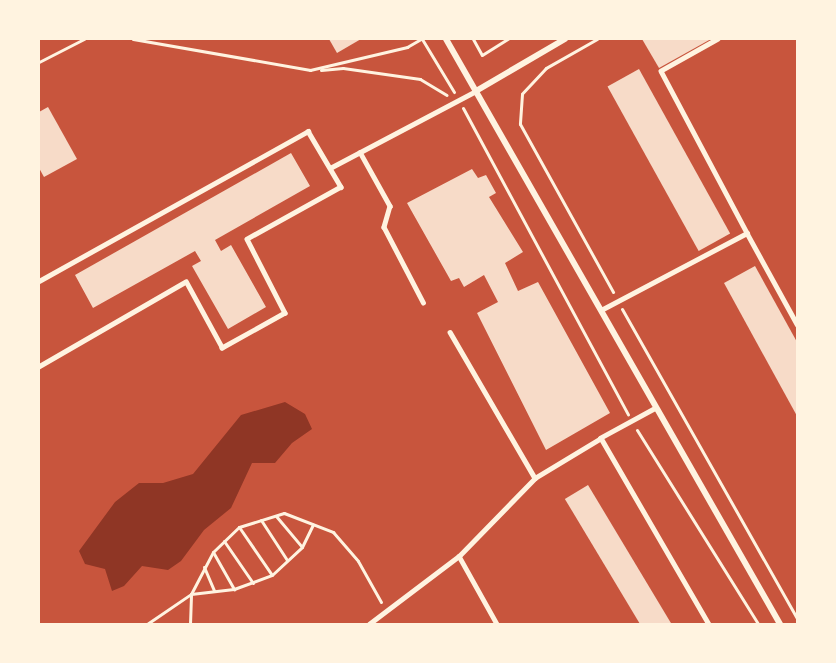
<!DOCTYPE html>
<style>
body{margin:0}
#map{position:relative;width:836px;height:663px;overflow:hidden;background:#c8553d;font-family:"Fira Sans",sans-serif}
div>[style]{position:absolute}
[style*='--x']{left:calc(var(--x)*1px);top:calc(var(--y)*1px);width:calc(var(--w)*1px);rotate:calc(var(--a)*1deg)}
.water>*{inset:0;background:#8f3625}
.building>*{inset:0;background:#f7dbc8;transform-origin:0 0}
.path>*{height:3px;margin:-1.5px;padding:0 1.5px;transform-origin:1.5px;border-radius:1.5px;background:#fff3e0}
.service>*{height:4.5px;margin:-2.25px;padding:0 2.25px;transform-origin:2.25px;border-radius:2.25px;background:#fff3e0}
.minor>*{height:6px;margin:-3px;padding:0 3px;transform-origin:3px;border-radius:3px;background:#fff3e0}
span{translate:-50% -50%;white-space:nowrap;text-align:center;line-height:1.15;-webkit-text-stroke:4.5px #fff3e0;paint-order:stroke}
.frame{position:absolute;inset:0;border:40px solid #fff3e0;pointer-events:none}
</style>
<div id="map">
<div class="water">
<div style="clip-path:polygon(285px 402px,305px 414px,312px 429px,292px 443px,275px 463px,252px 463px,231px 508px,204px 530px,181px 561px,168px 570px,142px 566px,124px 586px,112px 591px,105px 569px,85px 564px,79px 551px,115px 502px,139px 483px,163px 483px,193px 474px,241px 415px)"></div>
</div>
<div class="building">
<div style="clip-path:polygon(329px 39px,361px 39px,337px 53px)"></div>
<div style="clip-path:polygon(642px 39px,711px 39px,659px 68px)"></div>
<div style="left:639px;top:69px;width:188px;height:36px;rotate:61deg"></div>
<div style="clip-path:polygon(48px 107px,77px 159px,44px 177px,39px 168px,39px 112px)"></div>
<div style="clip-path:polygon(291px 153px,310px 186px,215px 240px,221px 251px,231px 245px,266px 307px,228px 329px,192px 266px,201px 261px,195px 251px,93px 308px,75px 275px)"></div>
<div style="clip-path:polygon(472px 169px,478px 178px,486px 175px,496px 193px,489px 197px,523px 252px,505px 263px,518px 291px,538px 282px,610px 413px,546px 450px,477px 313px,498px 302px,484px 275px,464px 287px,459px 278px,451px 281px,407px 203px)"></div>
<div style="clip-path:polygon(755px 266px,797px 342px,797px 416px,724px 283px)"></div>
<div style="left:588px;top:485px;width:161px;height:27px;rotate:59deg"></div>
</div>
<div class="path">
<div style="--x:133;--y:39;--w:180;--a:9.9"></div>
<div style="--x:310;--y:70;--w:100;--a:-13.3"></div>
<div style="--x:407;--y:47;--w:16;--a:-30"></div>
<div style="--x:422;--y:39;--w:62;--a:58.9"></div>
<div style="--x:473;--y:39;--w:18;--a:61"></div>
<div style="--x:482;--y:55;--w:31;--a:-32"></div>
<div style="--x:597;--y:39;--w:59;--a:150.4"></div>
<div style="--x:546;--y:68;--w:35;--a:133"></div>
<div style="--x:522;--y:94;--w:30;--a:94"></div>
<div style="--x:520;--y:124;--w:192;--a:61"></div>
<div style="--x:39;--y:62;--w:51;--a:-27.1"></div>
<div style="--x:321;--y:70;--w:22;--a:-5"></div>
<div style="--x:343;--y:68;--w:78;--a:8.1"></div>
<div style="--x:420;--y:79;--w:31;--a:31"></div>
<div style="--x:463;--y:108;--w:348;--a:61.7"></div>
<div style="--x:622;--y:309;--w:355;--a:60.5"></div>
<div style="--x:637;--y:430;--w:229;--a:58"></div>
<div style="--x:276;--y:516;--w:40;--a:50"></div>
<div style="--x:261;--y:520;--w:48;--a:57"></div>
<div style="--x:239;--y:527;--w:58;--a:55.5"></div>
<div style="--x:224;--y:541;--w:51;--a:55.4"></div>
<div style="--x:213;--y:552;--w:43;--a:60.4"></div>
<div style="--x:204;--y:567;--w:26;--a:67"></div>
<div style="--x:147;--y:624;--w:53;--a:-34.3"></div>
<div style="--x:191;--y:594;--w:43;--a:-6.6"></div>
<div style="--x:234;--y:589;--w:40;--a:-20.2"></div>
<div style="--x:272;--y:575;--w:41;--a:-43"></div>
<div style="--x:302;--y:547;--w:25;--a:-64"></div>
<div style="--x:190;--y:624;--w:30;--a:-88"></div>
<div style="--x:191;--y:594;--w:47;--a:-62.4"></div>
<div style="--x:213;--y:552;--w:36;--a:-44"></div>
<div style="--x:239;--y:527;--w:47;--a:-17.3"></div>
<div style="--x:284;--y:513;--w:53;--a:21.2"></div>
<div style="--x:333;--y:532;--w:38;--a:49"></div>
<div style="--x:358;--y:561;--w:47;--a:60.7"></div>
</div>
<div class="service">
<div style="--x:718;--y:39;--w:65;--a:150.7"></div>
<div style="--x:661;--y:71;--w:183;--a:62"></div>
<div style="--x:360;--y:152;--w:62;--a:60.9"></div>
<div style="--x:390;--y:206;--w:22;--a:106"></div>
<div style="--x:384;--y:227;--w:85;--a:62.5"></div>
<div style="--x:330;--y:168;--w:165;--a:-27.8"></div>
<div style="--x:39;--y:281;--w:308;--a:-29.1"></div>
<div style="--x:308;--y:131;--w:65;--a:59.5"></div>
<div style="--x:341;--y:187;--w:107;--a:151"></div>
<div style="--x:247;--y:239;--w:83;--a:62.8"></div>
<div style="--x:285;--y:313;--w:72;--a:150.9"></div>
<div style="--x:222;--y:348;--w:75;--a:-118.6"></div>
<div style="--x:186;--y:282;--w:170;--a:150"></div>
<div style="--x:601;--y:310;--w:165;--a:-27.8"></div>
<div style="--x:747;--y:233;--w:104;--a:61.2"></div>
<div style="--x:450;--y:332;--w:169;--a:59.8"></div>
<div style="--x:535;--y:478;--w:77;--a:-31.2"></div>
<div style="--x:656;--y:408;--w:63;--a:151.4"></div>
<div style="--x:601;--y:438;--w:215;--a:59.9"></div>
<div style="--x:459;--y:556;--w:78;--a:60.8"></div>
<div style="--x:369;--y:624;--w:113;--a:-37.1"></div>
<div style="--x:459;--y:556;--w:109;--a:-45.7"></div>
</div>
<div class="minor">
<div style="--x:446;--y:39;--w:674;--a:60.28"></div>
<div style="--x:476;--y:91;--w:103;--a:-30.3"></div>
</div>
<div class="frame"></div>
</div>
